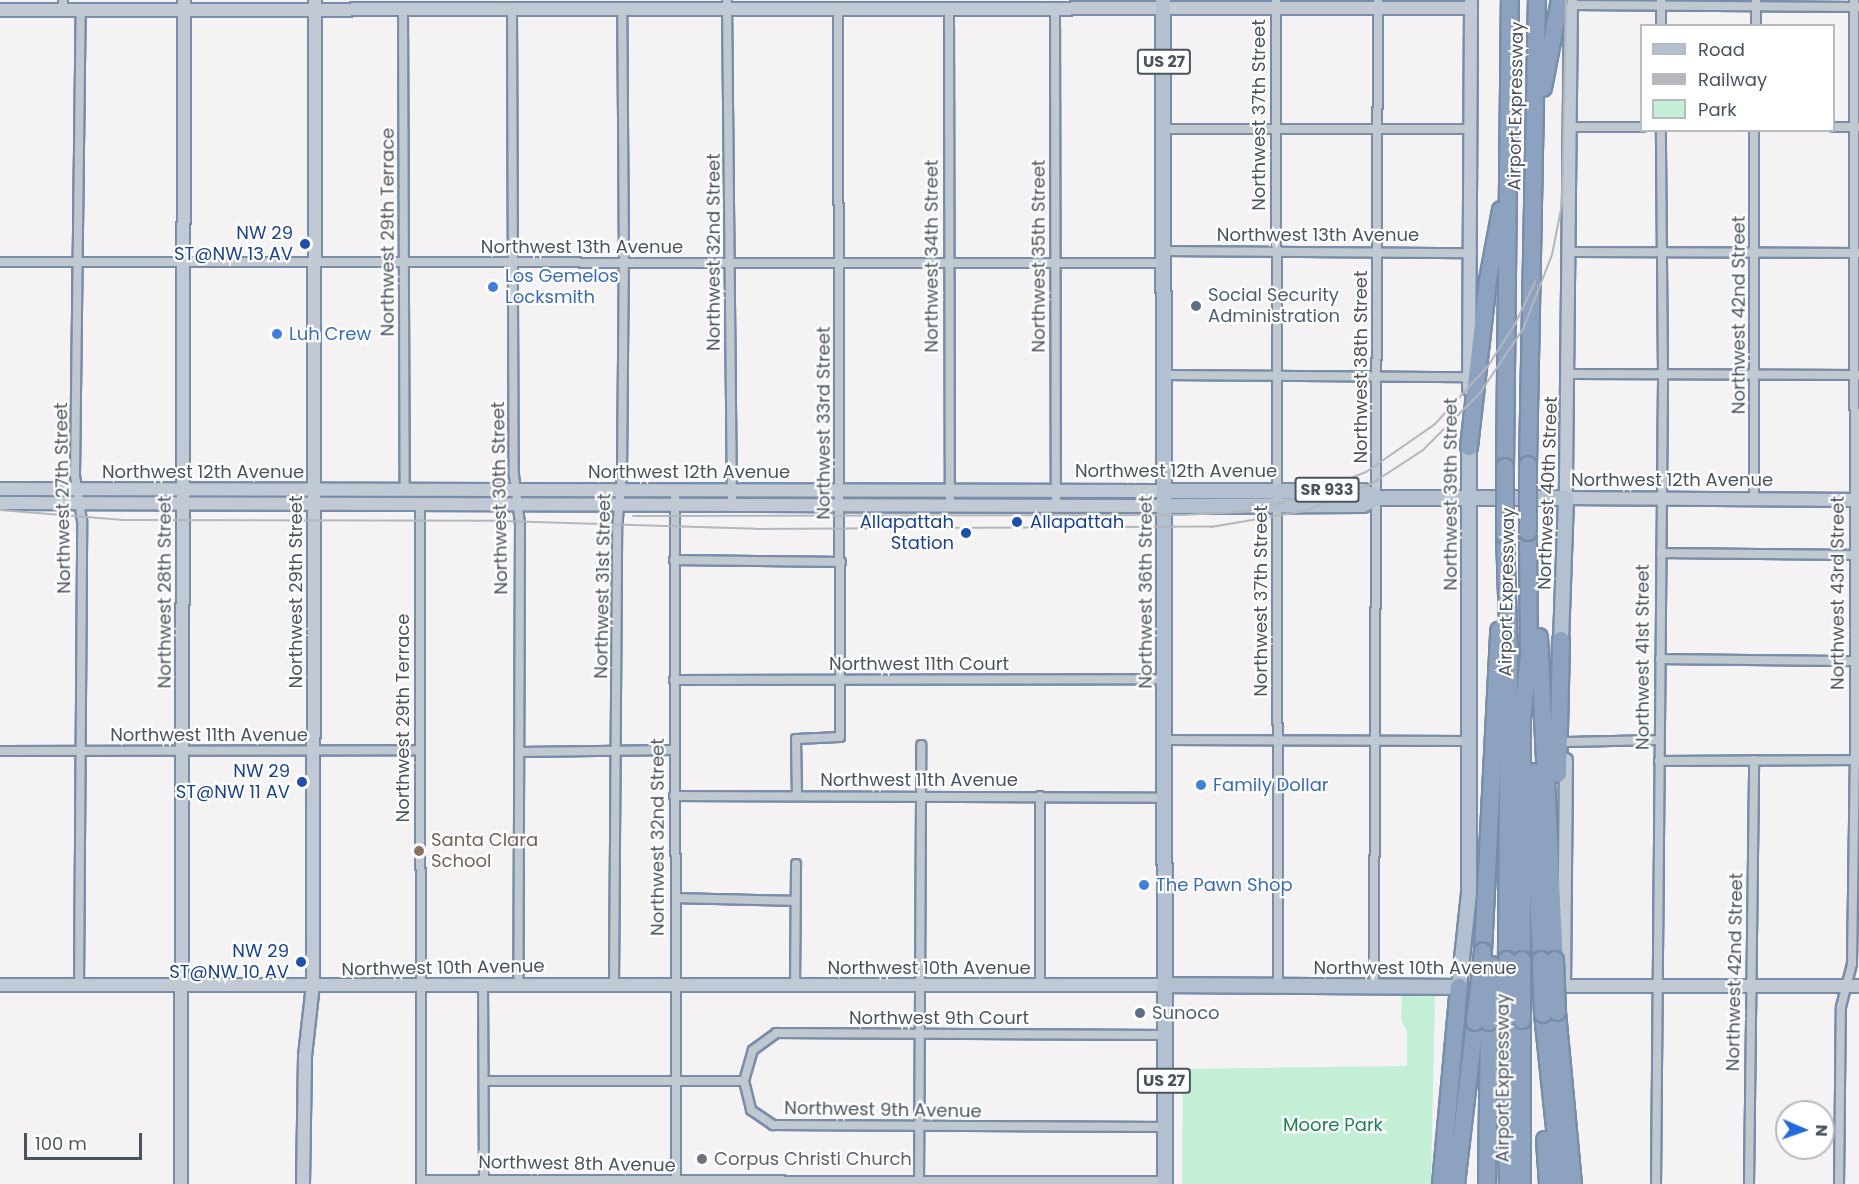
<!DOCTYPE html>
<style>
body{margin:0}
#map{position:relative;width:1859px;height:1184px;overflow:hidden;background:#f4f2f2;font-family:Poppins,sans-serif}
div>[style]{position:absolute}
[style*='--x']{left:calc(var(--x)*1px);top:calc(var(--y)*1px);width:calc(var(--w)*1px);rotate:calc(var(--a)*1deg)}
.green>*{inset:0;background:#c3efd6}
.roads{filter:drop-shadow(2px 0 #778daa) drop-shadow(-2px 0 #778daa) drop-shadow(0 2px #778daa) drop-shadow(0 -2px #778daa)}
.street>*{height:8px;margin:-4px;padding:0 4px;transform-origin:4px;border-radius:4px;background:#c0c8d0}
.secondary>*{height:12px;margin:-6px;padding:0 6px;transform-origin:6px;border-radius:6px;background:#c0c9d4}
.primary>*{height:14px;margin:-7px;padding:0 7px;transform-origin:7px;border-radius:7px;background:#b3c0cf}
.highway>*{height:16px;margin:-8px;padding:0 8px;transform-origin:8px;border-radius:8px;background:#8ca2be}
.rail>*{height:2px;margin:-1px;padding:0 1px;transform-origin:1px;border-radius:1px;background:#b4b7bc}
.bridges{filter:drop-shadow(2px 0 #778daa) drop-shadow(-2px 0 #778daa) drop-shadow(0 2px #778daa) drop-shadow(0 -2px #778daa)}
.highway-bridge>*{height:16px;margin:-8px;padding:0 8px;transform-origin:8px;border-radius:8px;background:#8ca2be}
.dots>*{width:16px;height:16px;translate:-50% -50%;box-sizing:border-box;border:3px solid #fff;border-radius:50%}
span{translate:-50% -50%;white-space:nowrap;text-align:center;line-height:1.15;-webkit-text-stroke:4.5px #fff;paint-order:stroke}
.shield-label span{padding:2px 4px;background:#fff;border:2px solid;border-radius:4px;-webkit-text-stroke-width:0}
.shield-label{font-size:16px;color:#4a545f;font-weight:700}
.street-label{font-size:18px;color:#4a545f}
.transit-label{font-size:18px;color:#164399}
.right{translate:-100% -50%;text-align:right}
.left{translate:0 -50%;text-align:left}
.shop-label{font-size:18px;color:#366cbe}
.service-label{font-size:18px;color:#4e5e75}
.education-label{font-size:18px;color:#785e54}
.park-label{font-size:18px;color:#1b8053}
.worship-label{font-size:18px;color:#5b616d}
.legend{position:absolute;left:1640px;top:24px;width:195px;height:108px;box-sizing:border-box;background:#fff;border:2px solid #b7bbbf;margin:0;padding:8px 10px;list-style:none;font-size:18px;color:#4a545f}
.legend li{display:flex;align-items:center;gap:12px;height:30px}
.legend b{width:30px;border:2px solid #b7bbbf}
.north{position:absolute;left:1775px;top:1100px;width:60px;height:60px;box-sizing:border-box;background:#fff;border:2px solid #b7bbbf;border-radius:50%;rotate:92deg;font-size:16px;font-weight:700;line-height:24px;text-align:center;color:#4a545f}
.north::after{content:'';display:block;margin:auto;width:21px;height:27px;background:#1f6ae0;clip-path:polygon(50% 0,100% 100%,50% 72%,0 100%)}
.scale{position:absolute;left:24px;top:1133px;width:118px;height:27px;box-sizing:border-box;border:3px solid #4a545f;border-top:0;padding-left:8px;font-size:18px;line-height:21px;white-space:nowrap;color:#4a545f;-webkit-text-stroke:4px #fff;paint-order:stroke}
</style>
<div id="map">
<div class="green">
<div style="clip-path:polygon(1402px 994px,1435px 995px,1431px 1184px,1182px 1184px,1183px 1069px,1407px 1066px,1407px 1031px,1401px 1019px)"></div>
</div>
<div class="roads">
<div class="street">
<div style="--x:727;--y:0;--w:504;--a:89.43"></div>
<div style="--x:1276;--y:0;--w:986;--a:89.88"></div>
<div style="--x:1571;--y:5;--w:288;--a:0.4"></div>
<div style="--x:1055;--y:8;--w:496;--a:89.9"></div>
<div style="--x:512;--y:9;--w:466;--a:89.8"></div>
<div style="--x:514;--y:475;--w:49;--a:83"></div>
<div style="--x:520;--y:524;--w:461;--a:90.2"></div>
<div style="--x:949;--y:9;--w:495;--a:89.9"></div>
<div style="--x:63;--y:10;--w:10;--a:-90"></div>
<div style="--x:403;--y:10;--w:481;--a:89.8"></div>
<div style="--x:1661;--y:26;--w:26;--a:-90"></div>
<div style="--x:1756;--y:26;--w:26;--a:-90"></div>
<div style="--x:1570;--y:127;--w:72;--a:0"></div>
<div style="--x:1834;--y:127;--w:23;--a:0"></div>
<div style="--x:1163;--y:129;--w:309;--a:0"></div>
<div style="--x:1164;--y:251;--w:308;--a:0.4"></div>
<div style="--x:1569;--y:252;--w:290;--a:0.2"></div>
<div style="--x:0;--y:262;--w:1164;--a:0.05"></div>
<div style="--x:1570;--y:374;--w:288;--a:0.2"></div>
<div style="--x:1164;--y:375;--w:305;--a:0.4"></div>
<div style="--x:675;--y:491;--w:693;--a:89.92"></div>
<div style="--x:1754;--y:499;--w:369;--a:-90"></div>
<div style="--x:420;--y:505;--w:679;--a:89.92"></div>
<div style="--x:1661;--y:553;--w:197;--a:0.6"></div>
<div style="--x:674;--y:560;--w:167;--a:0.7"></div>
<div style="--x:1660;--y:659;--w:199;--a:0.6"></div>
<div style="--x:674;--y:680;--w:490;--a:-0.1"></div>
<div style="--x:1165;--y:740;--w:304;--a:0.2"></div>
<div style="--x:1566;--y:742;--w:93;--a:-1.2"></div>
<div style="--x:0;--y:751;--w:419;--a:-0.1"></div>
<div style="--x:519;--y:752;--w:155;--a:-0.7"></div>
<div style="--x:1659;--y:761;--w:200;--a:-0.3"></div>
<div style="--x:674;--y:796;--w:491;--a:0.2"></div>
<div style="--x:797;--y:796;--w:57;--a:-91"></div>
<div style="--x:796;--y:739;--w:44;--a:-2.6"></div>
<div style="--x:840;--y:737;--w:729;--a:-90.16"></div>
<div style="--x:676;--y:898;--w:119;--a:1.4"></div>
<div style="--x:483;--y:985;--w:199;--a:89.7"></div>
<div style="--x:614;--y:985;--w:456;--a:-89.6"></div>
<div style="--x:617;--y:529;--w:55;--a:-84.8"></div>
<div style="--x:622;--y:474;--w:211;--a:-89.5"></div>
<div style="--x:624;--y:263;--w:255;--a:-90.4"></div>
<div style="--x:795;--y:985;--w:121;--a:-89.5"></div>
<div style="--x:79;--y:986;--w:465;--a:-89.6"></div>
<div style="--x:82;--y:521;--w:46;--a:-98.8"></div>
<div style="--x:75;--y:476;--w:467;--a:-89.3"></div>
<div style="--x:1040;--y:986;--w:190;--a:-90"></div>
<div style="--x:1374;--y:986;--w:986;--a:-89.77"></div>
<div style="--x:484;--y:1081;--w:260;--a:0"></div>
<div style="--x:744;--y:1081;--w:32;--a:-74"></div>
<div style="--x:753;--y:1050;--w:29;--a:-36"></div>
<div style="--x:776;--y:1033;--w:387;--a:0.3"></div>
<div style="--x:744;--y:1081;--w:30;--a:76"></div>
<div style="--x:751;--y:1110;--w:27;--a:34"></div>
<div style="--x:773;--y:1125;--w:391;--a:0.3"></div>
<div style="--x:421;--y:1180;--w:744;--a:0.08"></div>
<div style="--x:919;--y:1184;--w:439;--a:-89.7"></div>
<div style="--x:1656;--y:1184;--w:809;--a:-89.5"></div>
<div style="--x:1663;--y:375;--w:245;--a:-90.5"></div>
<div style="--x:1749;--y:1184;--w:424;--a:-89.3"></div>
<div style="--x:1839;--y:1184;--w:177;--a:-89.4"></div>
<div style="--x:1841;--y:1007;--w:44;--a:-75.7"></div>
<div style="--x:1852;--y:964;--w:204;--a:-89.2"></div>
<div style="--x:1855;--y:760;--w:760;--a:-90.08"></div>
</div>
<div class="secondary">
<div style="--x:1571;--y:0;--w:498;--a:90.6"></div>
<div style="--x:1566;--y:498;--w:293;--a:0.4"></div>
<div style="--x:0;--y:10;--w:1471;--a:-0.08"></div>
<div style="--x:1469;--y:389;--w:388;--a:-89.7"></div>
<div style="--x:0;--y:489;--w:1164;--a:0.1"></div>
<div style="--x:0;--y:503;--w:1164;--a:0.15"></div>
<div style="--x:0;--y:985;--w:1164;--a:0"></div>
<div style="--x:1515;--y:986;--w:344;--a:0"></div>
<div style="--x:1564;--y:986;--w:226;--a:-89.5"></div>
<div style="--x:181;--y:1184;--w:1184;--a:-89.85"></div>
<div style="--x:303;--y:1184;--w:128;--a:-89.1"></div>
<div style="--x:305;--y:1056;--w:71;--a:-83.6"></div>
<div style="--x:313;--y:985;--w:985;--a:-89.88"></div>
</div>
<div class="primary">
<div style="--x:1163;--y:0;--w:1184;--a:89.9"></div>
<div style="--x:1164;--y:491;--w:199;--a:0"></div>
<div style="--x:1363;--y:491;--w:16;--a:27"></div>
<div style="--x:1164;--y:506;--w:199;--a:-0.3"></div>
<div style="--x:1363;--y:505;--w:16;--a:-27"></div>
<div style="--x:1377;--y:498;--w:189;--a:0"></div>
<div style="--x:1566;--y:498;--w:142;--a:92"></div>
<div style="--x:1164;--y:985;--w:295;--a:0.4"></div>
<div style="--x:1459;--y:987;--w:94;--a:-83.9"></div>
<div style="--x:1469;--y:894;--w:447;--a:-90"></div>
</div>
<div class="highway">
<div style="--x:1543;--y:88;--w:90;--a:-79.1"></div>
<div style="--x:1469;--y:447;--w:168;--a:-83.5"></div>
<div style="--x:1488;--y:280;--w:71;--a:-79.5"></div>
<div style="--x:1528;--y:465;--w:465;--a:-88.9"></div>
<div style="--x:1505;--y:467;--w:467;--a:-89.4"></div>
<div style="--x:1505;--y:535;--w:121;--a:88.1"></div>
<div style="--x:1509;--y:656;--w:304;--a:90.4"></div>
<div style="--x:1539;--y:637;--w:323;--a:87.2"></div>
<div style="--x:1533;--y:772;--w:188;--a:87.6"></div>
<div style="--x:1558;--y:774;--w:134;--a:-88.7"></div>
<div style="--x:1483;--y:951;--w:321;--a:-87.1"></div>
<div style="--x:1522;--y:960;--w:241;--a:-90"></div>
<div style="--x:1522;--y:719;--w:63;--a:-83.7"></div>
<div style="--x:1529;--y:656;--w:124;--a:-90.5"></div>
<div style="--x:1557;--y:1012;--w:173;--a:84.7"></div>
<div style="--x:1543;--y:1014;--w:171;--a:84"></div>
<div style="--x:1507;--y:1018;--w:166;--a:89.7"></div>
<div style="--x:1522;--y:1020;--w:164;--a:90"></div>
<div style="--x:1545;--y:1140;--w:44;--a:86.1"></div>
<div style="--x:1441;--y:1184;--w:198;--a:-84.8"></div>
<div style="--x:1456;--y:1184;--w:163;--a:-83.3"></div>
<div style="--x:1487;--y:1184;--w:162;--a:-89.3"></div>
</div>
</div>
<div class="rail">
<div style="--x:0;--y:510;--w:124;--a:4.6"></div>
<div style="--x:124;--y:520;--w:382;--a:0.1"></div>
<div style="--x:506;--y:521;--w:250;--a:1.8"></div>
<div style="--x:756;--y:529;--w:455;--a:-0.3"></div>
<div style="--x:1211;--y:527;--w:95;--a:-9.7"></div>
<div style="--x:1305;--y:511;--w:71;--a:-22.2"></div>
<div style="--x:1371;--y:484;--w:62;--a:-33.2"></div>
<div style="--x:1423;--y:450;--w:81;--a:-45"></div>
<div style="--x:1480;--y:393;--w:77;--a:-56.1"></div>
<div style="--x:1523;--y:329;--w:79;--a:-68.6"></div>
<div style="--x:1552;--y:255;--w:52;--a:-78.9"></div>
<div style="--x:1562;--y:204;--w:204;--a:-88.9"></div>
<div style="--x:633;--y:516;--w:548;--a:-0.1"></div>
<div style="--x:1181;--y:515;--w:60;--a:-2.9"></div>
<div style="--x:1241;--y:512;--w:62;--a:-13.1"></div>
<div style="--x:1301;--y:498;--w:70;--a:-21.8"></div>
<div style="--x:1366;--y:472;--w:84;--a:-34.8"></div>
<div style="--x:1435;--y:424;--w:79;--a:-47.6"></div>
<div style="--x:1488;--y:366;--w:50;--a:-57.3"></div>
<div style="--x:1515;--y:324;--w:47;--a:-64.5"></div>
</div>
<div class="bridges">
<div class="highway-bridge">
<div style="--x:1528;--y:532;--w:67;--a:-90"></div>
<div style="--x:1505;--y:535;--w:68;--a:-90"></div>
<div style="--x:1507;--y:960;--w:58;--a:90"></div>
<div style="--x:1522;--y:960;--w:60;--a:90"></div>
<div style="--x:1541;--y:960;--w:54;--a:87.9"></div>
<div style="--x:1555;--y:960;--w:52;--a:87.8"></div>
<div style="--x:1475;--y:1022;--w:71;--a:-83.6"></div>
<div style="--x:1489;--y:1022;--w:57;--a:-87"></div>
</div>
</div>
<div class="dots">
<div style="left:305px;top:244px;background:#1a4fb4"></div>
<div style="left:493px;top:287px;background:#3f7fe0"></div>
<div style="left:1196px;top:306px;background:#5c6f8a"></div>
<div style="left:277px;top:334px;background:#3f7fe0"></div>
<div style="left:1017px;top:522px;background:#1a4fb4"></div>
<div style="left:966px;top:533px;background:#1a4fb4"></div>
<div style="left:302px;top:782px;background:#1a4fb4"></div>
<div style="left:1201px;top:785px;background:#3f7fe0"></div>
<div style="left:419px;top:851px;background:#8d6e63"></div>
<div style="left:1144px;top:885px;background:#3f7fe0"></div>
<div style="left:301px;top:962px;background:#1a4fb4"></div>
<div style="left:1140px;top:1013px;background:#5c6f8a"></div>
<div style="left:702px;top:1159px;background:#6b7280"></div>
</div>
<div class="shield-label">
<span style="left:1164px;top:62px">US 27</span>
<span style="left:1327px;top:490px">SR 933</span>
<span style="left:1164px;top:1081px">US 27</span>
</div>
<div class="street-label">
<span style="left:1516px;top:106px;rotate:-89deg">Airport Expressway</span>
<span style="left:1259px;top:115px;rotate:-90deg">Northwest 37th Street</span>
<span style="left:388px;top:232px;rotate:-90deg">Northwest 29th Terrace</span>
<span style="left:1318px;top:235px">Northwest 13th Avenue</span>
<span style="left:582px;top:247px">Northwest 13th Avenue</span>
<span style="left:714px;top:252px;rotate:-90deg">Northwest 32nd Street</span>
<span style="left:932px;top:256px;rotate:-90deg">Northwest 34th Street</span>
<span style="left:1039px;top:256px;rotate:-90deg">Northwest 35th Street</span>
<span style="left:1739px;top:315px;rotate:-90deg">Northwest 42nd Street</span>
<span style="left:1361px;top:367px;rotate:-90deg">Northwest 38th Street</span>
<span style="left:824px;top:423px;rotate:-90deg">Northwest 33rd Street</span>
<span style="left:1176px;top:471px">Northwest 12th Avenue</span>
<span style="left:203px;top:472px">Northwest 12th Avenue</span>
<span style="left:689px;top:472px">Northwest 12th Avenue</span>
<span style="left:1672px;top:480px">Northwest 12th Avenue</span>
<span style="left:1548px;top:493px;rotate:-88deg">Northwest 40th Street</span>
<span style="left:1451px;top:494px;rotate:-90deg">Northwest 39th Street</span>
<span style="left:63px;top:498px;rotate:-91deg">Northwest 27th Street</span>
<span style="left:500px;top:498px;rotate:-91deg">Northwest 30th Street</span>
<span style="left:603px;top:586px;rotate:-89deg">Northwest 31st Street</span>
<span style="left:165px;top:592px;rotate:-90deg">Northwest 28th Street</span>
<span style="left:296px;top:592px;rotate:-90deg">Northwest 29th Street</span>
<span style="left:1146px;top:592px;rotate:-90deg">Northwest 36th Street</span>
<span style="left:1507px;top:592px;rotate:-89deg">Airport Expressway</span>
<span style="left:1838px;top:593px;rotate:-90deg">Northwest 43rd Street</span>
<span style="left:1261px;top:601px;rotate:-90deg">Northwest 37th Street</span>
<span style="left:1643px;top:657px;rotate:-90deg">Northwest 41st Street</span>
<span style="left:919px;top:664px">Northwest 11th Court</span>
<span style="left:403px;top:718px;rotate:-90deg">Northwest 29th Terrace</span>
<span style="left:209px;top:735px">Northwest 11th Avenue</span>
<span style="left:919px;top:780px">Northwest 11th Avenue</span>
<span style="left:658px;top:837px;rotate:-90deg">Northwest 32nd Street</span>
<span style="left:443px;top:968px;rotate:-1deg">Northwest 10th Avenue</span>
<span style="left:929px;top:968px">Northwest 10th Avenue</span>
<span style="left:1415px;top:968px">Northwest 10th Avenue</span>
<span style="left:1735px;top:972px;rotate:-89deg">Northwest 42nd Street</span>
<span style="left:939px;top:1018px">Northwest 9th Court</span>
<span style="left:1503px;top:1078px;rotate:-90deg">Airport Expressway</span>
<span style="left:883px;top:1110px;rotate:1deg">Northwest 9th Avenue</span>
<span style="left:577px;top:1164px;rotate:1deg">Northwest 8th Avenue</span>
</div>
<div class="transit-label">
<span class="right" style="left:293px;top:244px">NW 29<br>ST@NW 13 AV</span>
<span class="left" style="left:1030px;top:522px">Allapattah</span>
<span class="right" style="left:954px;top:533px">Allapattah<br>Station</span>
<span class="right" style="left:290px;top:782px">NW 29<br>ST@NW 11 AV</span>
<span class="right" style="left:289px;top:962px">NW 29<br>ST@NW 10 AV</span>
</div>
<div class="shop-label">
<span class="left" style="left:505px;top:287px">Los Gemelos<br>Locksmith</span>
<span class="left" style="left:289px;top:334px">Luh Crew</span>
<span class="left" style="left:1213px;top:785px">Family Dollar</span>
<span class="left" style="left:1156px;top:885px">The Pawn Shop</span>
</div>
<div class="service-label">
<span class="left" style="left:1208px;top:306px">Social Security<br>Administration</span>
<span class="left" style="left:1152px;top:1013px">Sunoco</span>
</div>
<div class="education-label">
<span class="left" style="left:431px;top:851px">Santa Clara<br>School</span>
</div>
<div class="park-label">
<span style="left:1333px;top:1125px">Moore Park</span>
</div>
<div class="worship-label">
<span class="left" style="left:714px;top:1159px">Corpus Christi Church</span>
</div>
<ul class="legend">
<li><b style="height:8px;background:#b3c0cf"></b>Road</li>
<li><b style="height:8px;background:#b4b7bc"></b>Railway</li>
<li><b style="height:16px;background:#c3efd6"></b>Park</li>
</ul>
<div class="north">N</div>
<div class="scale">100 m</div>
</div>
